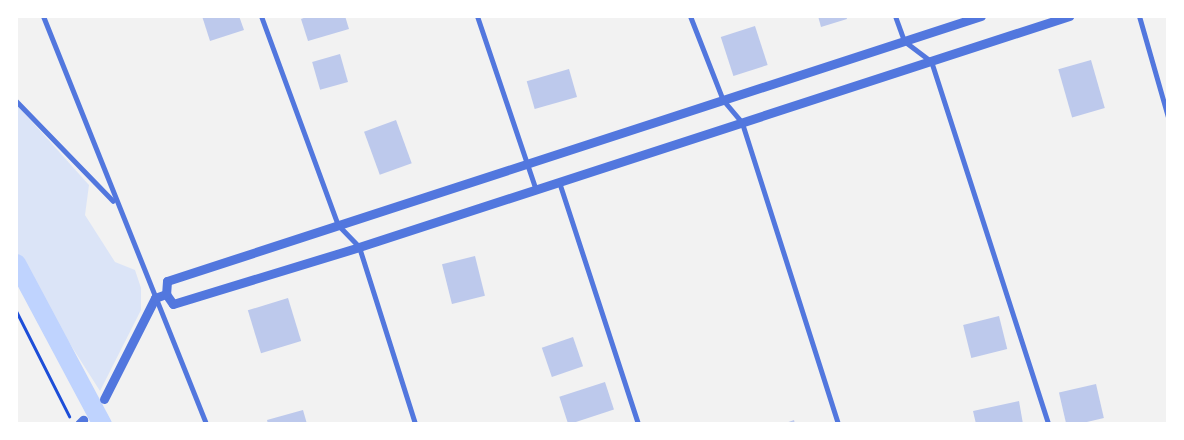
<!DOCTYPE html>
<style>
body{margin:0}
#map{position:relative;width:1184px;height:440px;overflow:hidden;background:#f2f2f2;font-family:Raleway,sans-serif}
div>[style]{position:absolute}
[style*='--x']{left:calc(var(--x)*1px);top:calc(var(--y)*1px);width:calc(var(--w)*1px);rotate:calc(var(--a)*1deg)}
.green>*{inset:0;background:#dbe4f7}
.canal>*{height:19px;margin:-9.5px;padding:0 9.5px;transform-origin:9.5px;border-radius:9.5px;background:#bfd3fe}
.building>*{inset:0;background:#bdc9ec;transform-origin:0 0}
.path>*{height:3px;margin:-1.5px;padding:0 1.5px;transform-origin:1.5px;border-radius:1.5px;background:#1d4ed8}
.minor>*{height:5px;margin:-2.5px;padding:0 2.5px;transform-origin:2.5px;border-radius:2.5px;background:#5277de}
.tertiary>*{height:9px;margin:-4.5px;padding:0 4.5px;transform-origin:4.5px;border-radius:4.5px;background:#5277de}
span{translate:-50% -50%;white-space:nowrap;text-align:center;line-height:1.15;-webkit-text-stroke:5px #fff;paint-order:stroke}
.frame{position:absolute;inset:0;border:18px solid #fff;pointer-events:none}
</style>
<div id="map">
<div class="green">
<div style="clip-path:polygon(16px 104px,89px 185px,85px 215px,115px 262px,135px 270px,141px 288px,141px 310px,100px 391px,16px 259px)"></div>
</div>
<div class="canal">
<div style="--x:16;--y:263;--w:183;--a:61.9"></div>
</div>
<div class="building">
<div style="clip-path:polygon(202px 16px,239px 16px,244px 30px,210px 41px)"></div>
<div style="clip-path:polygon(309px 16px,345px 16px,349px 29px,308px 41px,301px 19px)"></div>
<div style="clip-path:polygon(818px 16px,846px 16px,847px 19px,821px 27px)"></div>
<div style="left:755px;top:26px;width:41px;height:36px;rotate:72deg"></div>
<div style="left:340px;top:54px;width:29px;height:29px;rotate:74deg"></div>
<div style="left:1091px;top:60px;width:50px;height:34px;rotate:74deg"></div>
<div style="left:569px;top:69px;width:29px;height:44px;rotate:74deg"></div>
<div style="left:396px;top:120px;width:46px;height:34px;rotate:70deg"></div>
<div style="left:475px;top:256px;width:41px;height:34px;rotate:76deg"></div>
<div style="left:288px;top:298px;width:45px;height:42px;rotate:73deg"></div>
<div style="left:999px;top:316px;width:34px;height:37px;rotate:76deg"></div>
<div style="left:573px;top:337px;width:31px;height:33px;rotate:71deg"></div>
<div style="left:605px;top:382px;width:29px;height:48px;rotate:72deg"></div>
<div style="left:1096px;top:384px;width:35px;height:38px;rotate:77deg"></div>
<div style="clip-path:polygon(1019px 401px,1023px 424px,976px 424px,973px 411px)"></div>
<div style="clip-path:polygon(303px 410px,307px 424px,268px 424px,267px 420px)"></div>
<div style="clip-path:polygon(794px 420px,795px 424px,783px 424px)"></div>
</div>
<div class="path">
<div style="--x:16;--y:311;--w:118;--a:63.2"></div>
</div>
<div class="minor">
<div style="--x:43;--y:16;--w:439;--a:68.2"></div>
<div style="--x:261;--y:16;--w:223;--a:69.8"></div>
<div style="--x:338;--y:225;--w:30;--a:46"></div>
<div style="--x:359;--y:247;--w:186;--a:72.4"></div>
<div style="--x:477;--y:16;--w:184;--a:71.3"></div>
<div style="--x:690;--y:16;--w:90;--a:68.6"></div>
<div style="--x:723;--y:100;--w:30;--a:50"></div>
<div style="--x:742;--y:123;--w:316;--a:72.3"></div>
<div style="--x:895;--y:16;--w:27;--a:70"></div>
<div style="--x:904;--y:41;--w:34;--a:37"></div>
<div style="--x:931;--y:61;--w:381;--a:72.1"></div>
<div style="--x:1139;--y:16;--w:105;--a:74"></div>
<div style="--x:16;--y:101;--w:139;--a:45.9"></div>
<div style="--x:559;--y:182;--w:255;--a:71.9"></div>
</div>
<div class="tertiary">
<div style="--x:981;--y:16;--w:856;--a:161.97"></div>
<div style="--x:167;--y:281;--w:13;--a:94"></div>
<div style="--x:166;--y:294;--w:12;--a:55"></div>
<div style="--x:173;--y:304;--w:195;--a:-17"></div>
<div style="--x:359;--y:247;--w:747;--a:-18.02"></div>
<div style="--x:104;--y:399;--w:113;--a:-63.2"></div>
<div style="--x:155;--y:298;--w:12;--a:-20"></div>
<div style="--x:79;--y:424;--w:6;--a:-45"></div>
</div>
<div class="frame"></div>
</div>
